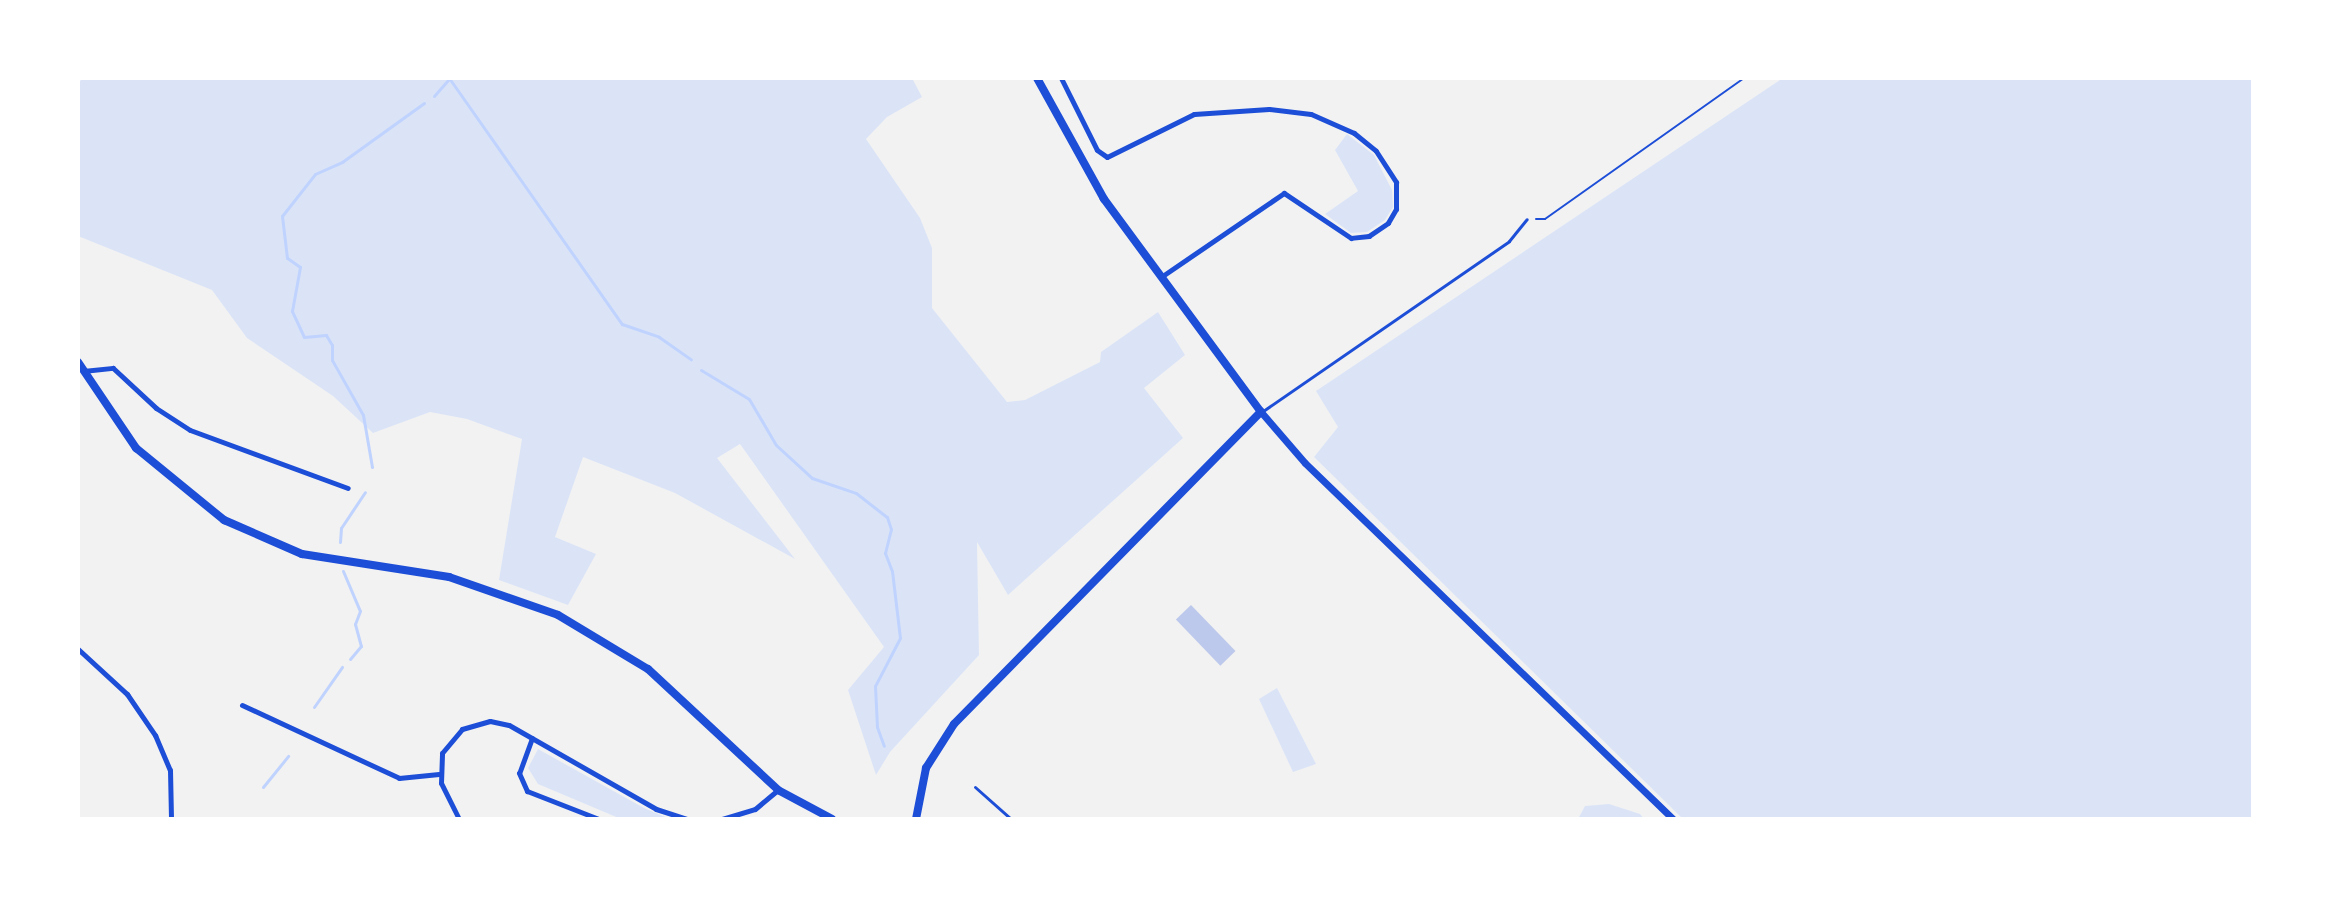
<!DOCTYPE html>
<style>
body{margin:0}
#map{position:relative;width:2331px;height:897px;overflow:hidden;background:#f2f2f2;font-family:"Fira Sans Condensed",sans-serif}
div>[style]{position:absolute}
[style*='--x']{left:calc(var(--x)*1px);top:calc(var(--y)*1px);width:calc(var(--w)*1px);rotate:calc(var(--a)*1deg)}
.green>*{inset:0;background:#dbe4f7}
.stream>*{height:3px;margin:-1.5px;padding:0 1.5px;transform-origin:1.5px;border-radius:1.5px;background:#bfd3fe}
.building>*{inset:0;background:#bdc9ec;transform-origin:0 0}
.path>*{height:2px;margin:-1px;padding:0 1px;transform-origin:1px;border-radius:1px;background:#1d4ed8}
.service>*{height:3px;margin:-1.5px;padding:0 1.5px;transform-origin:1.5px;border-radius:1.5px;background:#1d4ed8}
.minor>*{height:5px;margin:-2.5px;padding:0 2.5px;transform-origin:2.5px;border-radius:2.5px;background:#1d4ed8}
.tertiary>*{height:7px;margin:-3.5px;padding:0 3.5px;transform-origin:3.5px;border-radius:3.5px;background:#1d4ed8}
.secondary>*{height:8px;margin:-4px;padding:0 4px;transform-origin:4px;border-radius:4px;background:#1d4ed8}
span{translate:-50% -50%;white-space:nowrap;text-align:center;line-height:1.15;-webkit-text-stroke:6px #fff;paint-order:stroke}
.frame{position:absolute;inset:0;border:80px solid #fff;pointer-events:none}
</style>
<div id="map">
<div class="green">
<div style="clip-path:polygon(83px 78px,912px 78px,922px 97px,887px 117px,866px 139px,920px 218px,932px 248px,932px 308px,1007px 402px,1025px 400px,1100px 362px,1101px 352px,1158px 312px,1185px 355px,1144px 388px,1183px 438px,1008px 595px,977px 542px,979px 655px,890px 752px,876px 775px,848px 690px,884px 647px,740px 444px,717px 458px,795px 559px,675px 493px,583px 457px,555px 537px,596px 554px,568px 605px,499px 580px,522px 439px,467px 419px,430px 412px,373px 433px,333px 396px,247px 338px,212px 290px,78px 236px,78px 83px)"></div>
<div style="clip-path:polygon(1783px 78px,2253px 78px,2253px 819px,1683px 819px,1314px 457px,1338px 427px,1316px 391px)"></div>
<div style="clip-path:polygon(1347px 134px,1374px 155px,1392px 190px,1393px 207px,1385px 220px,1367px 232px,1351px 233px,1325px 214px,1358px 191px,1335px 150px)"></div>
<div style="clip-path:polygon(1277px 688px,1316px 764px,1293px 772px,1259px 699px)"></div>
<div style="clip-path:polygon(538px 749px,644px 808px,670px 819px,621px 819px,538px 784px,528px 768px)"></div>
<div style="clip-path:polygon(1609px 804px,1640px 814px,1644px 819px,1578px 819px,1585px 806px)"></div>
</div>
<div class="stream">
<div style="--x:449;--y:78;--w:301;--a:54.9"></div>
<div style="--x:622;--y:324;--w:39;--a:19"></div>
<div style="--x:659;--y:337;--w:39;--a:35"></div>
<div style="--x:434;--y:96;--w:23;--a:-49"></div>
<div style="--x:701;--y:370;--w:56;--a:31.1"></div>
<div style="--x:749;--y:399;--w:53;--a:59.6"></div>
<div style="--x:776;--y:445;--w:49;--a:42.5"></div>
<div style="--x:812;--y:478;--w:46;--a:18.8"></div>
<div style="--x:856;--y:493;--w:39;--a:38"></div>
<div style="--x:887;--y:517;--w:13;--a:72"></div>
<div style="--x:891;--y:529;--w:25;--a:104"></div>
<div style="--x:885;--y:553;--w:19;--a:69"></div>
<div style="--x:892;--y:571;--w:67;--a:83.2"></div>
<div style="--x:900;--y:638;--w:54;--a:117.5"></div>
<div style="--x:875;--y:686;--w:41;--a:87.2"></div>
<div style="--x:877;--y:727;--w:20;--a:70"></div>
<div style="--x:372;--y:467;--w:53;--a:-99.8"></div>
<div style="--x:363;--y:415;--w:63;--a:-119.4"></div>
<div style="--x:332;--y:360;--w:15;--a:-90"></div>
<div style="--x:332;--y:345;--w:12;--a:-121"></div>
<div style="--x:326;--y:335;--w:22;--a:175"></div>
<div style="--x:304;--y:337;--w:29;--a:-115"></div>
<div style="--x:292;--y:311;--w:45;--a:-79.7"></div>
<div style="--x:300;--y:267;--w:16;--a:-145"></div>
<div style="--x:287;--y:258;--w:42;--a:-96.8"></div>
<div style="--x:282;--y:216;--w:53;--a:-51.8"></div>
<div style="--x:315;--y:174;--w:30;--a:-24"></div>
<div style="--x:342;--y:162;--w:101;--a:-35.7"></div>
<div style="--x:340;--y:542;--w:14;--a:-86"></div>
<div style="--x:341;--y:528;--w:43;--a:-56.3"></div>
<div style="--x:343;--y:571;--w:43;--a:67"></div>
<div style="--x:360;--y:611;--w:14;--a:111"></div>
<div style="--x:355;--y:624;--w:23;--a:75"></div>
<div style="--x:361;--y:646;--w:17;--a:130"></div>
<div style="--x:314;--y:707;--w:49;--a:-55"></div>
<div style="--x:263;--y:787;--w:40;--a:-51"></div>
</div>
<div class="building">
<div style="left:1191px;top:605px;width:64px;height:21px;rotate:46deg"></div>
</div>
<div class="path">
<div style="--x:1536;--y:219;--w:9;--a:0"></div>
<div style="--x:1545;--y:219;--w:244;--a:-35.3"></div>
</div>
<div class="service">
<div style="--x:1263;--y:411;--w:299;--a:-34.6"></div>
<div style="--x:1509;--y:241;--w:28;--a:-51"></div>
<div style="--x:975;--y:787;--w:48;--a:41.6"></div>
</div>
<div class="minor">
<div style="--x:1061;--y:78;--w:80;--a:63.4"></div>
<div style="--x:1097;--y:150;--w:12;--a:35"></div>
<div style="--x:1107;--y:157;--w:97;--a:-26.3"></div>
<div style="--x:1194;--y:114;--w:75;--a:-3.8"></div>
<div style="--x:1269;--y:109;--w:42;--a:6.8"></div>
<div style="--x:1311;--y:114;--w:47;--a:23.8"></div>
<div style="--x:1354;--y:133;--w:28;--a:39"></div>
<div style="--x:1376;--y:151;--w:37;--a:57"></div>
<div style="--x:1396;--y:182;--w:27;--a:90"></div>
<div style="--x:1396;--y:209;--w:16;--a:120"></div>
<div style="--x:1388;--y:223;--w:23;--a:146"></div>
<div style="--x:1369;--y:236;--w:18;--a:174"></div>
<div style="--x:1351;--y:238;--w:81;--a:-146.1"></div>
<div style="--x:1284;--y:193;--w:149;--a:145.7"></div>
<div style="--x:83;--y:371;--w:30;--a:-6"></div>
<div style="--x:113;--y:368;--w:59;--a:42.9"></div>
<div style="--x:156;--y:408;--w:40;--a:32.9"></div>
<div style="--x:190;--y:430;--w:168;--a:20.2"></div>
<div style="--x:78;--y:649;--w:67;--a:42.6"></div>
<div style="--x:127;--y:694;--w:50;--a:55.7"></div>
<div style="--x:155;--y:735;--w:38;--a:67"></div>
<div style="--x:170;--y:770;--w:49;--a:88.8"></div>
<div style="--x:242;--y:705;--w:173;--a:24.9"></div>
<div style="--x:399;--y:778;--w:40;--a:-5.7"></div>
<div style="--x:532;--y:738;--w:37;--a:110"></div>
<div style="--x:519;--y:773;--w:20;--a:66"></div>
<div style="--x:527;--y:791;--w:77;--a:21.3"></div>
<div style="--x:459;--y:819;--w:40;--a:-116.6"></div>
<div style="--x:441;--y:783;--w:30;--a:-88"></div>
<div style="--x:442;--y:753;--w:31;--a:-50"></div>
<div style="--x:462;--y:729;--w:29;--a:-16"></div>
<div style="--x:490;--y:721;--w:19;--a:12"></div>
<div style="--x:509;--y:725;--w:169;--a:29.7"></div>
<div style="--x:656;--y:809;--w:33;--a:18"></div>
<div style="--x:722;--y:819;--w:34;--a:-17"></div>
<div style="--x:755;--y:809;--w:30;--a:-40"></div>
</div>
<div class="tertiary">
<div style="--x:1261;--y:412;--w:67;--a:49.2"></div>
<div style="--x:1305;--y:463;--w:512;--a:44.05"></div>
</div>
<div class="secondary">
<div style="--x:78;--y:362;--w:104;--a:56"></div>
<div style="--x:136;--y:448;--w:114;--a:39.3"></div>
<div style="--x:224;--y:520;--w:85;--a:23.6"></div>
<div style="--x:302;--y:554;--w:149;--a:8.9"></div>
<div style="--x:449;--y:577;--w:115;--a:19.2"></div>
<div style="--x:558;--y:615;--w:105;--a:31"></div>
<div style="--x:648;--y:669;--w:178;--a:42.9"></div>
<div style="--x:778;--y:790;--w:61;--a:28.2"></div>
<div style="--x:916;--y:819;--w:52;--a:-78.9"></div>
<div style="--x:926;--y:768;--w:52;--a:-57.5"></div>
<div style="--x:954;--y:724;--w:438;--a:-45.5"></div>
<div style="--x:1261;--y:412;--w:265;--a:-126.4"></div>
<div style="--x:1104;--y:199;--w:138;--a:-119"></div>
</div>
<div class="frame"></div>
</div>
